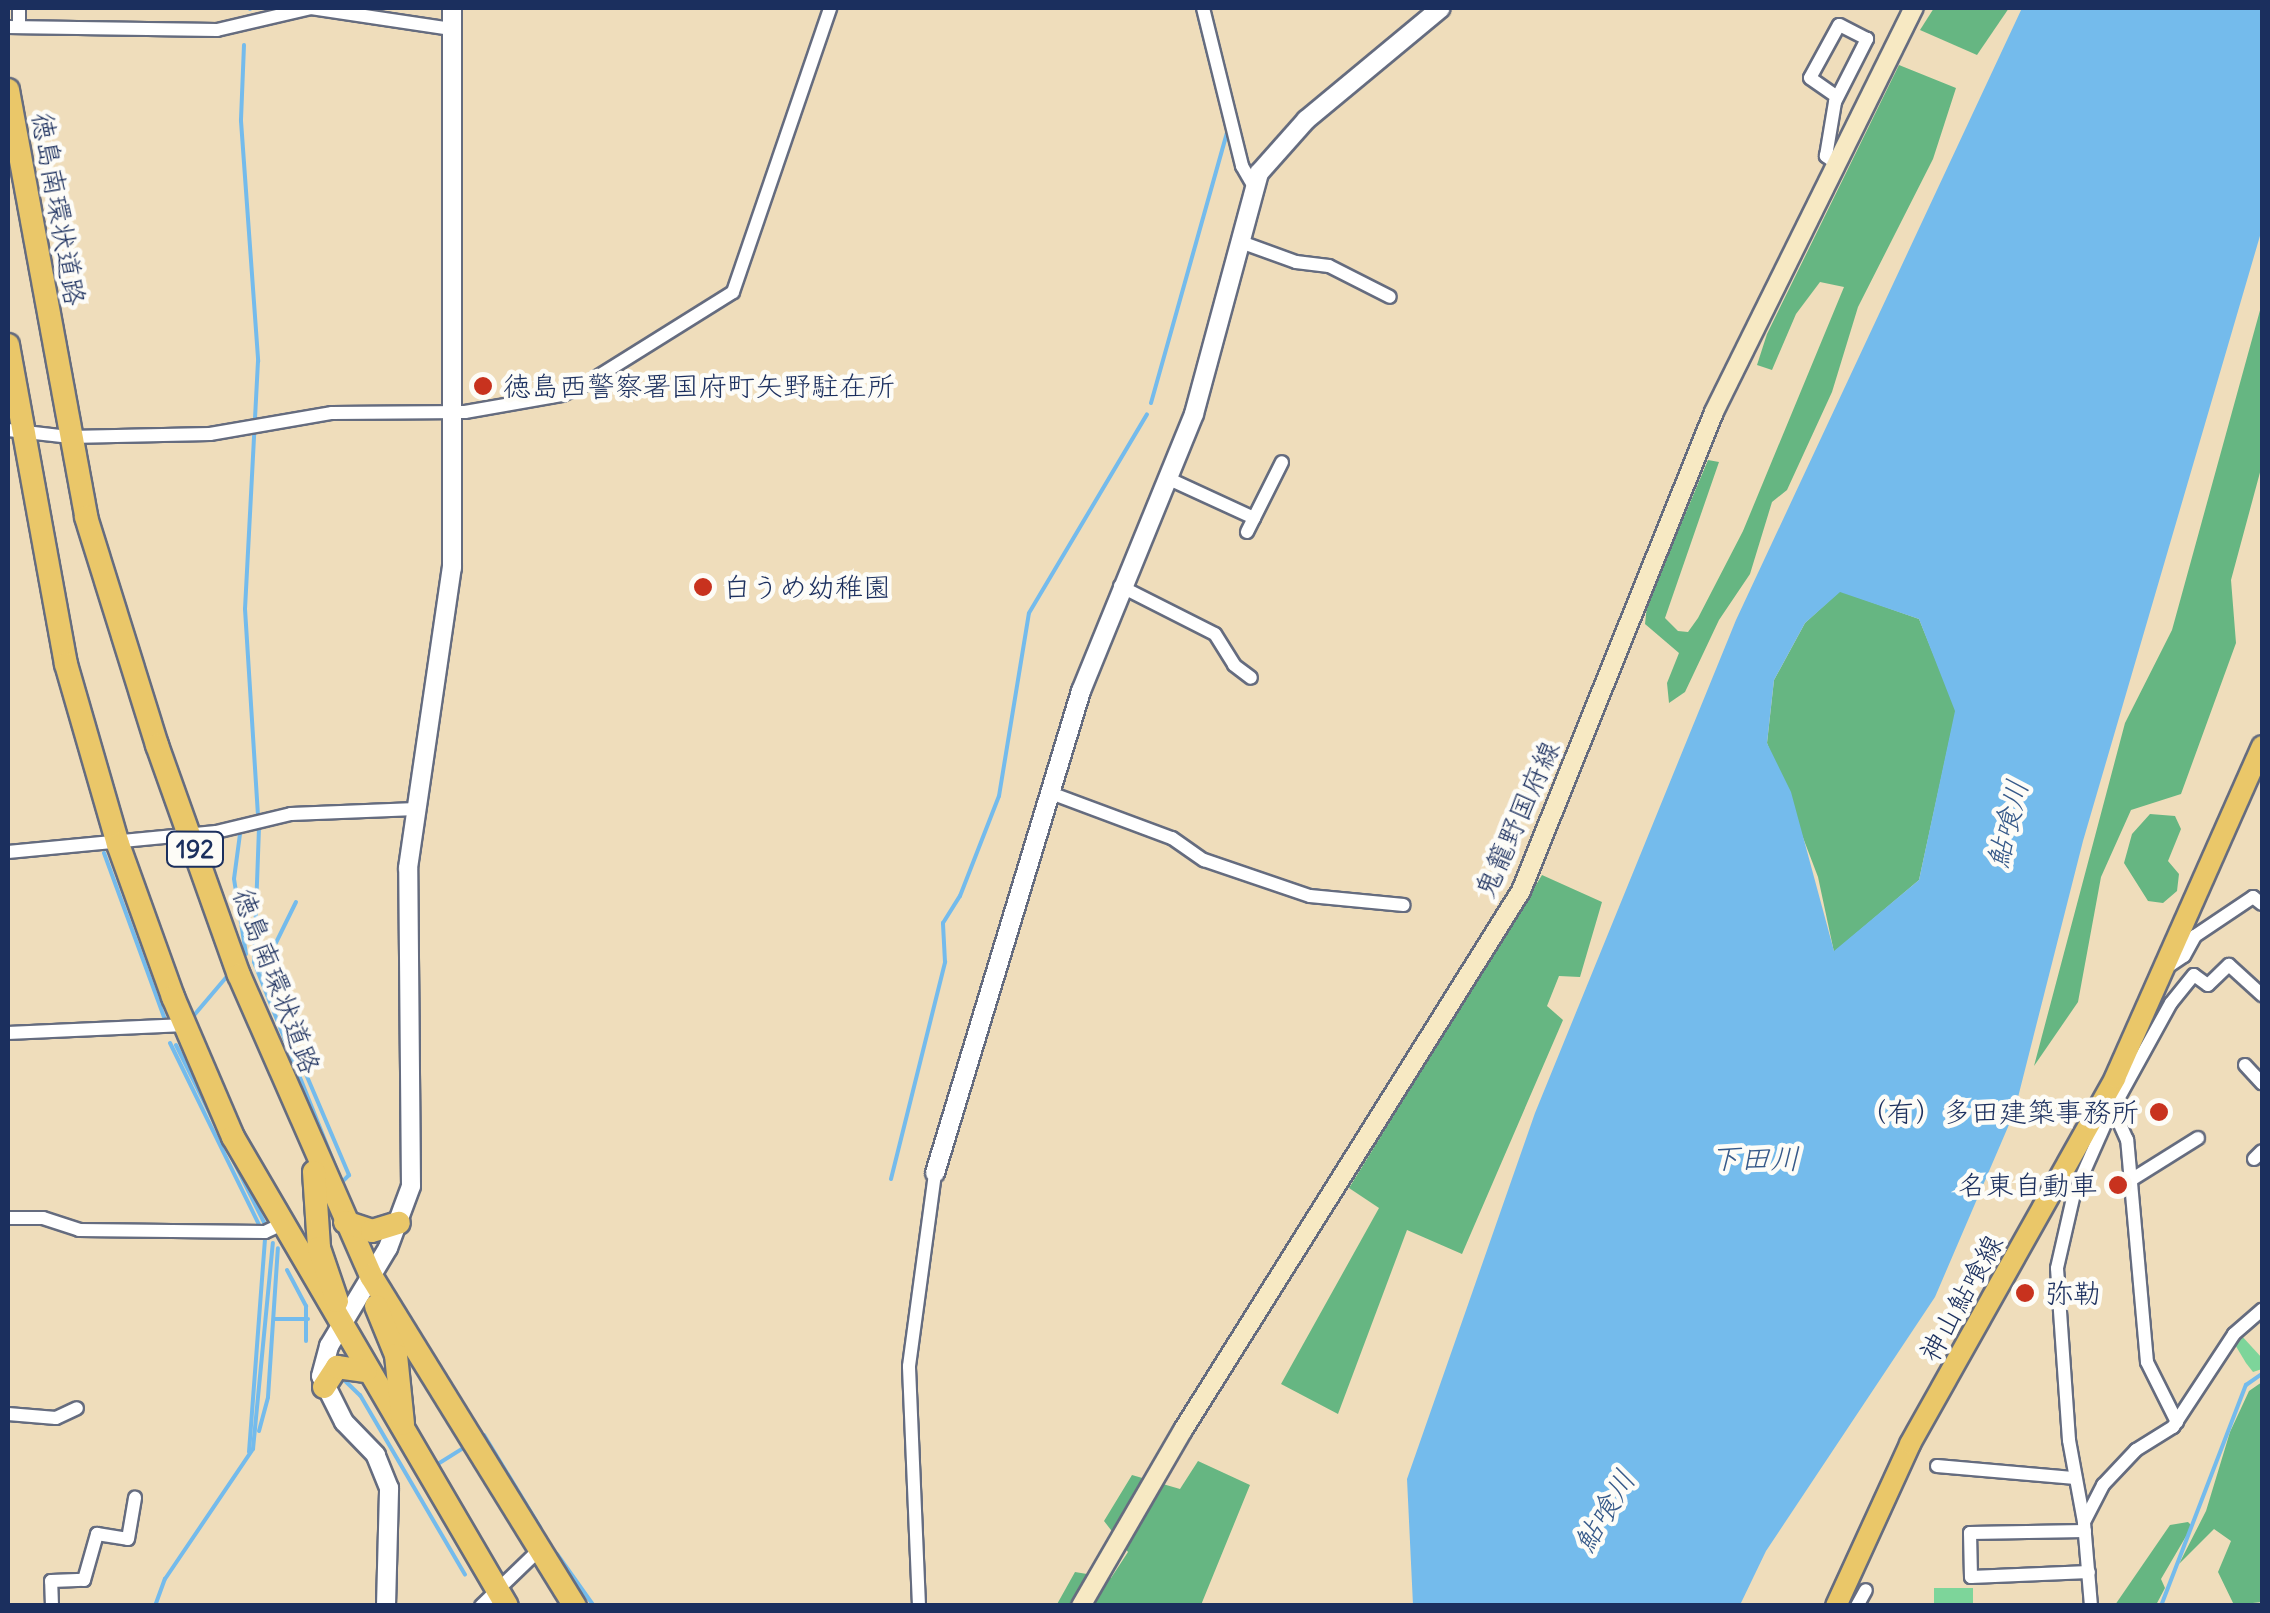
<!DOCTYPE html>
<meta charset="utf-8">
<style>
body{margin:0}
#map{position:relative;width:2270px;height:1613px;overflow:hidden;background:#efddbb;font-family:Delius,"Klee One",sans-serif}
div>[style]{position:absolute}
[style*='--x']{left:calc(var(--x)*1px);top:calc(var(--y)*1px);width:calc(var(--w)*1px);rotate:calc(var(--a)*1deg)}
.green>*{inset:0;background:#7dd59a;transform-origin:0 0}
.forest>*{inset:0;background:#66b682}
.water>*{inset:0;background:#74bbec}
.stream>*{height:4px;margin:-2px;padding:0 2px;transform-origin:2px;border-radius:2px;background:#74bbec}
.roads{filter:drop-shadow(2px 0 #656c7f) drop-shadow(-2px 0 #656c7f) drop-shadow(0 2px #656c7f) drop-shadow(0 -2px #656c7f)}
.minor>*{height:12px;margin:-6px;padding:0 6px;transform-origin:6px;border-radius:6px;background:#fff}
.tertiary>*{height:18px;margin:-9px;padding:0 9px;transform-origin:9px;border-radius:9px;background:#fff}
.secondary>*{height:18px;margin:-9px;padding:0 9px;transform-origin:9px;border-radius:9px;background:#f7e9c3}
.primary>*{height:20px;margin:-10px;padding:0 10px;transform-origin:10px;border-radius:10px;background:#eac769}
.trunk>*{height:22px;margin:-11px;padding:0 11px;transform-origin:11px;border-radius:11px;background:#eac769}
.dots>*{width:28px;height:28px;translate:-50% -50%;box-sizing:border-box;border:5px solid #fdfcf7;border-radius:50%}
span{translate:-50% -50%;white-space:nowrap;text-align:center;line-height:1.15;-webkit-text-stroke:9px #fdfcf7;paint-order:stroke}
.shield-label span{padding:2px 8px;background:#fdfcf7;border:2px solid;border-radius:8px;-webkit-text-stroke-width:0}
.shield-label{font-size:25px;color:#1b2f5e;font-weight:700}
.street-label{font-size:28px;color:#1b2f5e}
.poi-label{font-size:28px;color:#1b2f5e}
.left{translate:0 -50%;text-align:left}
.right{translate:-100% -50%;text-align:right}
.water-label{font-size:30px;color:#365989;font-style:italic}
.frame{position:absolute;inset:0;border:10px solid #1b2f5e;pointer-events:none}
</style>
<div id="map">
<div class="green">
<div style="clip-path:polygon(2240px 1334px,2262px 1358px,2262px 1369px,2253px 1372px,2246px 1363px,2234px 1343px)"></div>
<div style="left:1973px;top:1588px;width:15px;height:39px;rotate:90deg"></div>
</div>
<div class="forest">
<div style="clip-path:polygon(1934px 8px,2009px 8px,1977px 55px,1920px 30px)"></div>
<div style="clip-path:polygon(1899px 65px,1956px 88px,1933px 159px,1858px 307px,1832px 392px,1787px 490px,1772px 502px,1750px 574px,1719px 620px,1685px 692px,1669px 703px,1667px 683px,1679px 653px,1645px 624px,1647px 605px,1708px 460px,1719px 462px,1665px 618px,1678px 631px,1688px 632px,1698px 618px,1743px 531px,1844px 287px,1820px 282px,1796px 314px,1772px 370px,1757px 365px,1767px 334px)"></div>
<div style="clip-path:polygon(2262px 303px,2262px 465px,2231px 580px,2236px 643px,2181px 794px,2131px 810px,2101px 877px,2078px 1002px,2034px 1066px,2125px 723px,2172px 630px)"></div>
<div style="clip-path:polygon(1840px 591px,1919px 619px,1956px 710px,1919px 880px,1834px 952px,1818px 877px,1767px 743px,1774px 680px,1805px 623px)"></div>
<div style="clip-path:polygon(2150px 814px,2175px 816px,2181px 829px,2168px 861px,2179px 874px,2177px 891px,2163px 903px,2148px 901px,2124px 863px,2132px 834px)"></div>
<div style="clip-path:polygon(1542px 875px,1602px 902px,1580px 977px,1559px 976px,1547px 1006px,1563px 1020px,1462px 1254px,1407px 1230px,1338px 1414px,1281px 1384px,1379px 1208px,1349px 1188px)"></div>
<div style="clip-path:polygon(2262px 1382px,2262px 1602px,2234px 1605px,2218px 1572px,2231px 1541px,2214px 1529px,2179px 1564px,2206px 1511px,2230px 1432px,2249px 1391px)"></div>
<div style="clip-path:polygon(1198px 1461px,1250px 1485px,1201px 1605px,1056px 1606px,1075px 1572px,1111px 1578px,1128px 1552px,1104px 1521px,1132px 1475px,1180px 1489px)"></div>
<div style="clip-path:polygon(2188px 1522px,2192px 1526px,2161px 1579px,2165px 1588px,2156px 1605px,2115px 1605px,2170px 1525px)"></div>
</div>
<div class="water">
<div style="clip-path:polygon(evenodd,2022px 8px,2262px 8px,2262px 229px,2083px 841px,2014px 1113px,1935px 1297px,1766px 1551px,1740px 1605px,1413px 1605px,1407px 1479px,1535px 1113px,1736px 620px,2022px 8px,1840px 592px,1919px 619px,1955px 711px,1919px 880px,1834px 951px,1791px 792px,1767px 743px,1774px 680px,1805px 623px,1840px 592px)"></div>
</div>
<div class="stream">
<div style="--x:250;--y:9;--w:1;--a:-90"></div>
<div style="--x:1199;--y:18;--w:86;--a:75.8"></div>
<div style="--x:244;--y:45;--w:76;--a:92.3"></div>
<div style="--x:241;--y:121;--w:241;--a:85.9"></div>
<div style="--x:258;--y:361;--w:248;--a:93"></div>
<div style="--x:245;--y:609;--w:209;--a:86.4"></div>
<div style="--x:1151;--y:403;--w:285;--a:-74.3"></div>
<div style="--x:259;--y:828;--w:134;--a:92.1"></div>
<div style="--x:254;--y:962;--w:232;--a:68.3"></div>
<div style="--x:240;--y:834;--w:45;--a:97.6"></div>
<div style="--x:234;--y:879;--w:76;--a:80.9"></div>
<div style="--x:104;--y:853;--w:178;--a:69.9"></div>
<div style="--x:296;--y:902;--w:77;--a:116.2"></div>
<div style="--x:262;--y:971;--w:222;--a:66.9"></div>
<div style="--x:349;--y:1175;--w:10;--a:135"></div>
<div style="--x:190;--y:1020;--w:60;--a:-49.7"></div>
<div style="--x:170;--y:1043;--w:205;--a:63.9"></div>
<div style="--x:176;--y:1045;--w:200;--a:63.6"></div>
<div style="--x:891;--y:1179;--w:224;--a:-76"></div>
<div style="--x:945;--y:962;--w:39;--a:-93"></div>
<div style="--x:943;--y:923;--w:32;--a:-58"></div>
<div style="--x:960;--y:896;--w:107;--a:-68.7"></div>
<div style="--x:999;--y:796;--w:185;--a:-80.7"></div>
<div style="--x:1029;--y:613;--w:231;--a:-59.3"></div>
<div style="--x:287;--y:1270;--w:41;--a:62.2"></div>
<div style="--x:306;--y:1306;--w:35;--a:90"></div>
<div style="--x:274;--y:1319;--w:34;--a:0"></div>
<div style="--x:340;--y:1376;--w:28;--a:44"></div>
<div style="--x:360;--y:1395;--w:208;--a:59.7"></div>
<div style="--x:259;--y:1431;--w:35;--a:-75"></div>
<div style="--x:268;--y:1397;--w:149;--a:-86.2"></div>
<div style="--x:484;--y:1435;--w:108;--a:58.7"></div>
<div style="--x:249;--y:1452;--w:215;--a:-85.7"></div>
<div style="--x:433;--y:1467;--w:36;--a:-32"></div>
<div style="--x:557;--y:1554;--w:64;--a:54.6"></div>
<div style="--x:155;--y:1606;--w:29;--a:-70"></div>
<div style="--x:165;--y:1579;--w:157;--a:-55.9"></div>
<div style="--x:253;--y:1449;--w:207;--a:-84.5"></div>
<div style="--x:2161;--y:1606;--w:237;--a:-69"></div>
<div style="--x:2246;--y:1385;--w:19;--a:-35"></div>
</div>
<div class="roads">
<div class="minor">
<div style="--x:19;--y:8;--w:19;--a:90"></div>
<div style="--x:311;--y:8;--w:142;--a:8.5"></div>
<div style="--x:1203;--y:8;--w:163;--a:76.1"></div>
<div style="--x:1242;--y:166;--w:24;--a:60"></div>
<div style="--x:8;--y:27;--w:209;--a:0.8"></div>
<div style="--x:217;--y:30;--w:97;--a:-13.2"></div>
<div style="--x:1837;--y:164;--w:14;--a:-144"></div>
<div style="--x:1826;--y:156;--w:55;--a:-80.5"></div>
<div style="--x:1835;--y:102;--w:71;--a:-63.1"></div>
<div style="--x:1867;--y:39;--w:31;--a:-153"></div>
<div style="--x:1839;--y:25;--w:60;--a:118.7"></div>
<div style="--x:1810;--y:78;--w:33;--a:35"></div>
<div style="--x:1238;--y:241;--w:62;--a:19.9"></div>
<div style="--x:1296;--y:262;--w:33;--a:7"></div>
<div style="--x:1329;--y:266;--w:68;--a:26.9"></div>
<div style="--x:8;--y:430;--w:61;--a:6.5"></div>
<div style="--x:69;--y:437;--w:141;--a:-1.2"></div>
<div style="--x:210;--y:434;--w:124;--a:-9.8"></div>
<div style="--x:332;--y:413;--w:133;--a:-0.4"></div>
<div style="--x:465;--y:412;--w:98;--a:-9.9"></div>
<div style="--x:562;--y:395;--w:26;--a:-25"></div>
<div style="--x:586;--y:384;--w:173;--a:-32"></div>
<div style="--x:733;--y:292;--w:300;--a:-71.1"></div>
<div style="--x:1167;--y:478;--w:96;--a:24.7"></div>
<div style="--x:1247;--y:532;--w:78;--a:-63.4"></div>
<div style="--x:1120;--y:586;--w:106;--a:26.8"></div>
<div style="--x:1215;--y:634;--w:36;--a:58"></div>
<div style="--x:1234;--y:665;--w:21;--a:37"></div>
<div style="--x:1048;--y:792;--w:132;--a:20.4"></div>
<div style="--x:1172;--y:838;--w:39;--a:35"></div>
<div style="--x:1204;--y:860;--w:112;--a:18.8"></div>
<div style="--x:1310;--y:896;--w:94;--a:5.5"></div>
<div style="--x:8;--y:852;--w:209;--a:-5.5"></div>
<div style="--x:216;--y:832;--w:77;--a:-13.5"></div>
<div style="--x:291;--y:814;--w:125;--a:-2.3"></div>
<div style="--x:2163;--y:970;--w:25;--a:-34"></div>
<div style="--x:2184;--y:956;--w:23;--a:-61"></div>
<div style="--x:2195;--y:936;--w:70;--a:-33.9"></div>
<div style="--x:2253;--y:897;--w:11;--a:38"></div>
<div style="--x:8;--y:1033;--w:177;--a:-2.6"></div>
<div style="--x:2245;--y:1065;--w:25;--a:47"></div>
<div style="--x:2254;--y:1159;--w:11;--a:-45"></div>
<div style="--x:2131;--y:1180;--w:79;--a:-32.1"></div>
<div style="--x:8;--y:1218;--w:35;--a:0"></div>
<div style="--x:43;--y:1218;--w:38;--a:18"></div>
<div style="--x:79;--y:1230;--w:186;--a:0.6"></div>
<div style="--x:265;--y:1232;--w:19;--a:-25"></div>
<div style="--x:8;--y:1414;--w:48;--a:4.8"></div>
<div style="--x:56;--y:1418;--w:23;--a:-25"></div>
<div style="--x:2177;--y:1422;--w:67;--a:-116.6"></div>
<div style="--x:2147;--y:1362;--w:223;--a:-95.1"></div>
<div style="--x:2127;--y:1140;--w:35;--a:-114"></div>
<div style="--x:2113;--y:1108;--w:120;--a:-61.1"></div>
<div style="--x:2171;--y:1003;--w:36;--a:-51"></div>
<div style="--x:2194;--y:975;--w:17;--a:36"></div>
<div style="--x:2208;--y:985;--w:29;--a:-44"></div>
<div style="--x:2229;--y:965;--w:45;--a:42.3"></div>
<div style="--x:1937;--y:1466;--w:139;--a:5"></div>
<div style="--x:2084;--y:1522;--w:83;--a:-100.4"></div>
<div style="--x:2069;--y:1440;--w:172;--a:-94"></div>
<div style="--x:2057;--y:1268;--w:76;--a:-77.1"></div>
<div style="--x:2074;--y:1194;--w:96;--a:-66.1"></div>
<div style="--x:2085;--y:1531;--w:115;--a:179"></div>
<div style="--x:1970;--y:1533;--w:44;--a:88.7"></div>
<div style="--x:1971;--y:1577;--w:118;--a:-2.4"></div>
<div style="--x:52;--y:1606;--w:25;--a:-92"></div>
<div style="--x:51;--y:1581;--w:33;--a:-2"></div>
<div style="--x:84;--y:1580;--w:48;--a:-74.2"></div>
<div style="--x:97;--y:1534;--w:31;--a:9"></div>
<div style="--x:128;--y:1539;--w:42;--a:-80.3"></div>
<div style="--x:481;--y:1606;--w:78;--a:-44"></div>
<div style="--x:919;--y:1606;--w:240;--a:-92.4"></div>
<div style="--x:909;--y:1366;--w:195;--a:-82.3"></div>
<div style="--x:1857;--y:1606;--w:18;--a:-61"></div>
<div style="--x:2091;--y:1606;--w:84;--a:-94.8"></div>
<div style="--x:2084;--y:1522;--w:42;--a:-62.8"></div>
<div style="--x:2103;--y:1485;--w:48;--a:-46.7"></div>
<div style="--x:2136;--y:1450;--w:44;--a:-31.9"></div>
<div style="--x:2173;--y:1427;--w:111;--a:-56.7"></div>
<div style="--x:2234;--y:1334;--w:37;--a:-41"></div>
</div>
<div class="tertiary">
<div style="--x:935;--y:1173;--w:504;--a:-73.15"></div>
<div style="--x:1081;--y:691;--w:299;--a:-67.8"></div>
<div style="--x:1194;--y:414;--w:250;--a:-74.9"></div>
<div style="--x:1259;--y:173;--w:71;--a:-48.4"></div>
<div style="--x:1306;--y:120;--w:175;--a:-39.7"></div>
<div style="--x:386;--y:1606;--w:118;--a:-88.5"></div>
<div style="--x:389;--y:1488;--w:35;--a:-112"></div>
<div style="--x:376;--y:1455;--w:46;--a:-134.1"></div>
<div style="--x:344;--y:1422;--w:51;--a:-116.6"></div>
<div style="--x:321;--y:1376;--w:31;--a:-75"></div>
<div style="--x:329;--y:1346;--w:114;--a:-59"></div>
<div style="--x:388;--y:1248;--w:66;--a:-69.6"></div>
<div style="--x:411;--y:1186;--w:318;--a:-90.5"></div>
<div style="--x:408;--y:868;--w:303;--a:-81.7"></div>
<div style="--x:452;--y:568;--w:560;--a:-90"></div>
</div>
<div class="secondary">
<div style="--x:1081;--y:1606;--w:203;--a:-59.9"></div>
<div style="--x:1183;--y:1430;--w:636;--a:-57.91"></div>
<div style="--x:1521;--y:891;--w:516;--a:-68.05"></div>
<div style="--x:1714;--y:412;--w:451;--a:-63.7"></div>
</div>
<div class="primary">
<div style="--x:1836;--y:1606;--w:178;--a:-65.4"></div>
<div style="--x:1910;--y:1444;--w:420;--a:-60.7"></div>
<div style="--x:2115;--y:1078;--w:363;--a:-66.1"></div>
</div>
<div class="trunk">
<div style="--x:8;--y:90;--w:434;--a:79.6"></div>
<div style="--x:86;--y:517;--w:239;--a:72.7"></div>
<div style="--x:157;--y:745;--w:244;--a:70.4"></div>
<div style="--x:239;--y:975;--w:329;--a:66.3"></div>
<div style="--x:371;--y:1276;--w:388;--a:58.3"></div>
<div style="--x:8;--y:345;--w:324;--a:79.7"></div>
<div style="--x:66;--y:664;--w:187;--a:73.9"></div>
<div style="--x:118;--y:844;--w:163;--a:70.2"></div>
<div style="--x:173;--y:997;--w:152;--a:66.8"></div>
<div style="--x:233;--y:1137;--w:543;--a:59.71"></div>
<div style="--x:314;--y:1172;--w:76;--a:86.2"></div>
<div style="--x:319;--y:1248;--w:56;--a:71.2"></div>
<div style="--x:345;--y:1222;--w:28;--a:18"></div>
<div style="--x:372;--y:1231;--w:28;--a:-17"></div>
<div style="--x:376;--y:1306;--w:53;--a:67.8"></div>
<div style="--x:396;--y:1355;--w:69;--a:84.2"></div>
<div style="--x:324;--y:1387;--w:24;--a:-57"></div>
<div style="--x:337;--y:1367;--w:29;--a:8"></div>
</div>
</div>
<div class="dots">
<div style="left:483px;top:386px;background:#c8321e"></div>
<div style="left:703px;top:587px;background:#c8321e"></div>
<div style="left:2159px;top:1112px;background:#c8321e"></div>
<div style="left:2118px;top:1185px;background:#c8321e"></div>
<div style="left:2025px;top:1293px;background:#c8321e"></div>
</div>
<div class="shield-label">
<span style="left:195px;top:849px">192</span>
</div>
<div class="street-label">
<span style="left:59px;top:209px;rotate:80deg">徳島南環状道路</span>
<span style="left:1517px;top:819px;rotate:-66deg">鬼籠野国府線</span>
<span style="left:277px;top:981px;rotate:69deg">徳島南環状道路</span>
<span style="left:1961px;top:1298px;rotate:-61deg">神山鮎喰線</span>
</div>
<div class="poi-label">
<span class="left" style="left:503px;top:386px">徳島西警察署国府町矢野駐在所</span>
<span class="left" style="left:723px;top:587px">白うめ幼稚園</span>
<span class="right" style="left:2139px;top:1112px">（有）多田建築事務所</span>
<span class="right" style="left:2098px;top:1185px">名東自動車</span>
<span class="left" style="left:2045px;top:1293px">弥勒</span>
</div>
<div class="water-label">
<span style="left:2007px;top:824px;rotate:-76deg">鮎喰川</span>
<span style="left:1755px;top:1158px">下田川</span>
<span style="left:1604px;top:1511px;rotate:-59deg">鮎喰川</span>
</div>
<div class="frame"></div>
</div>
